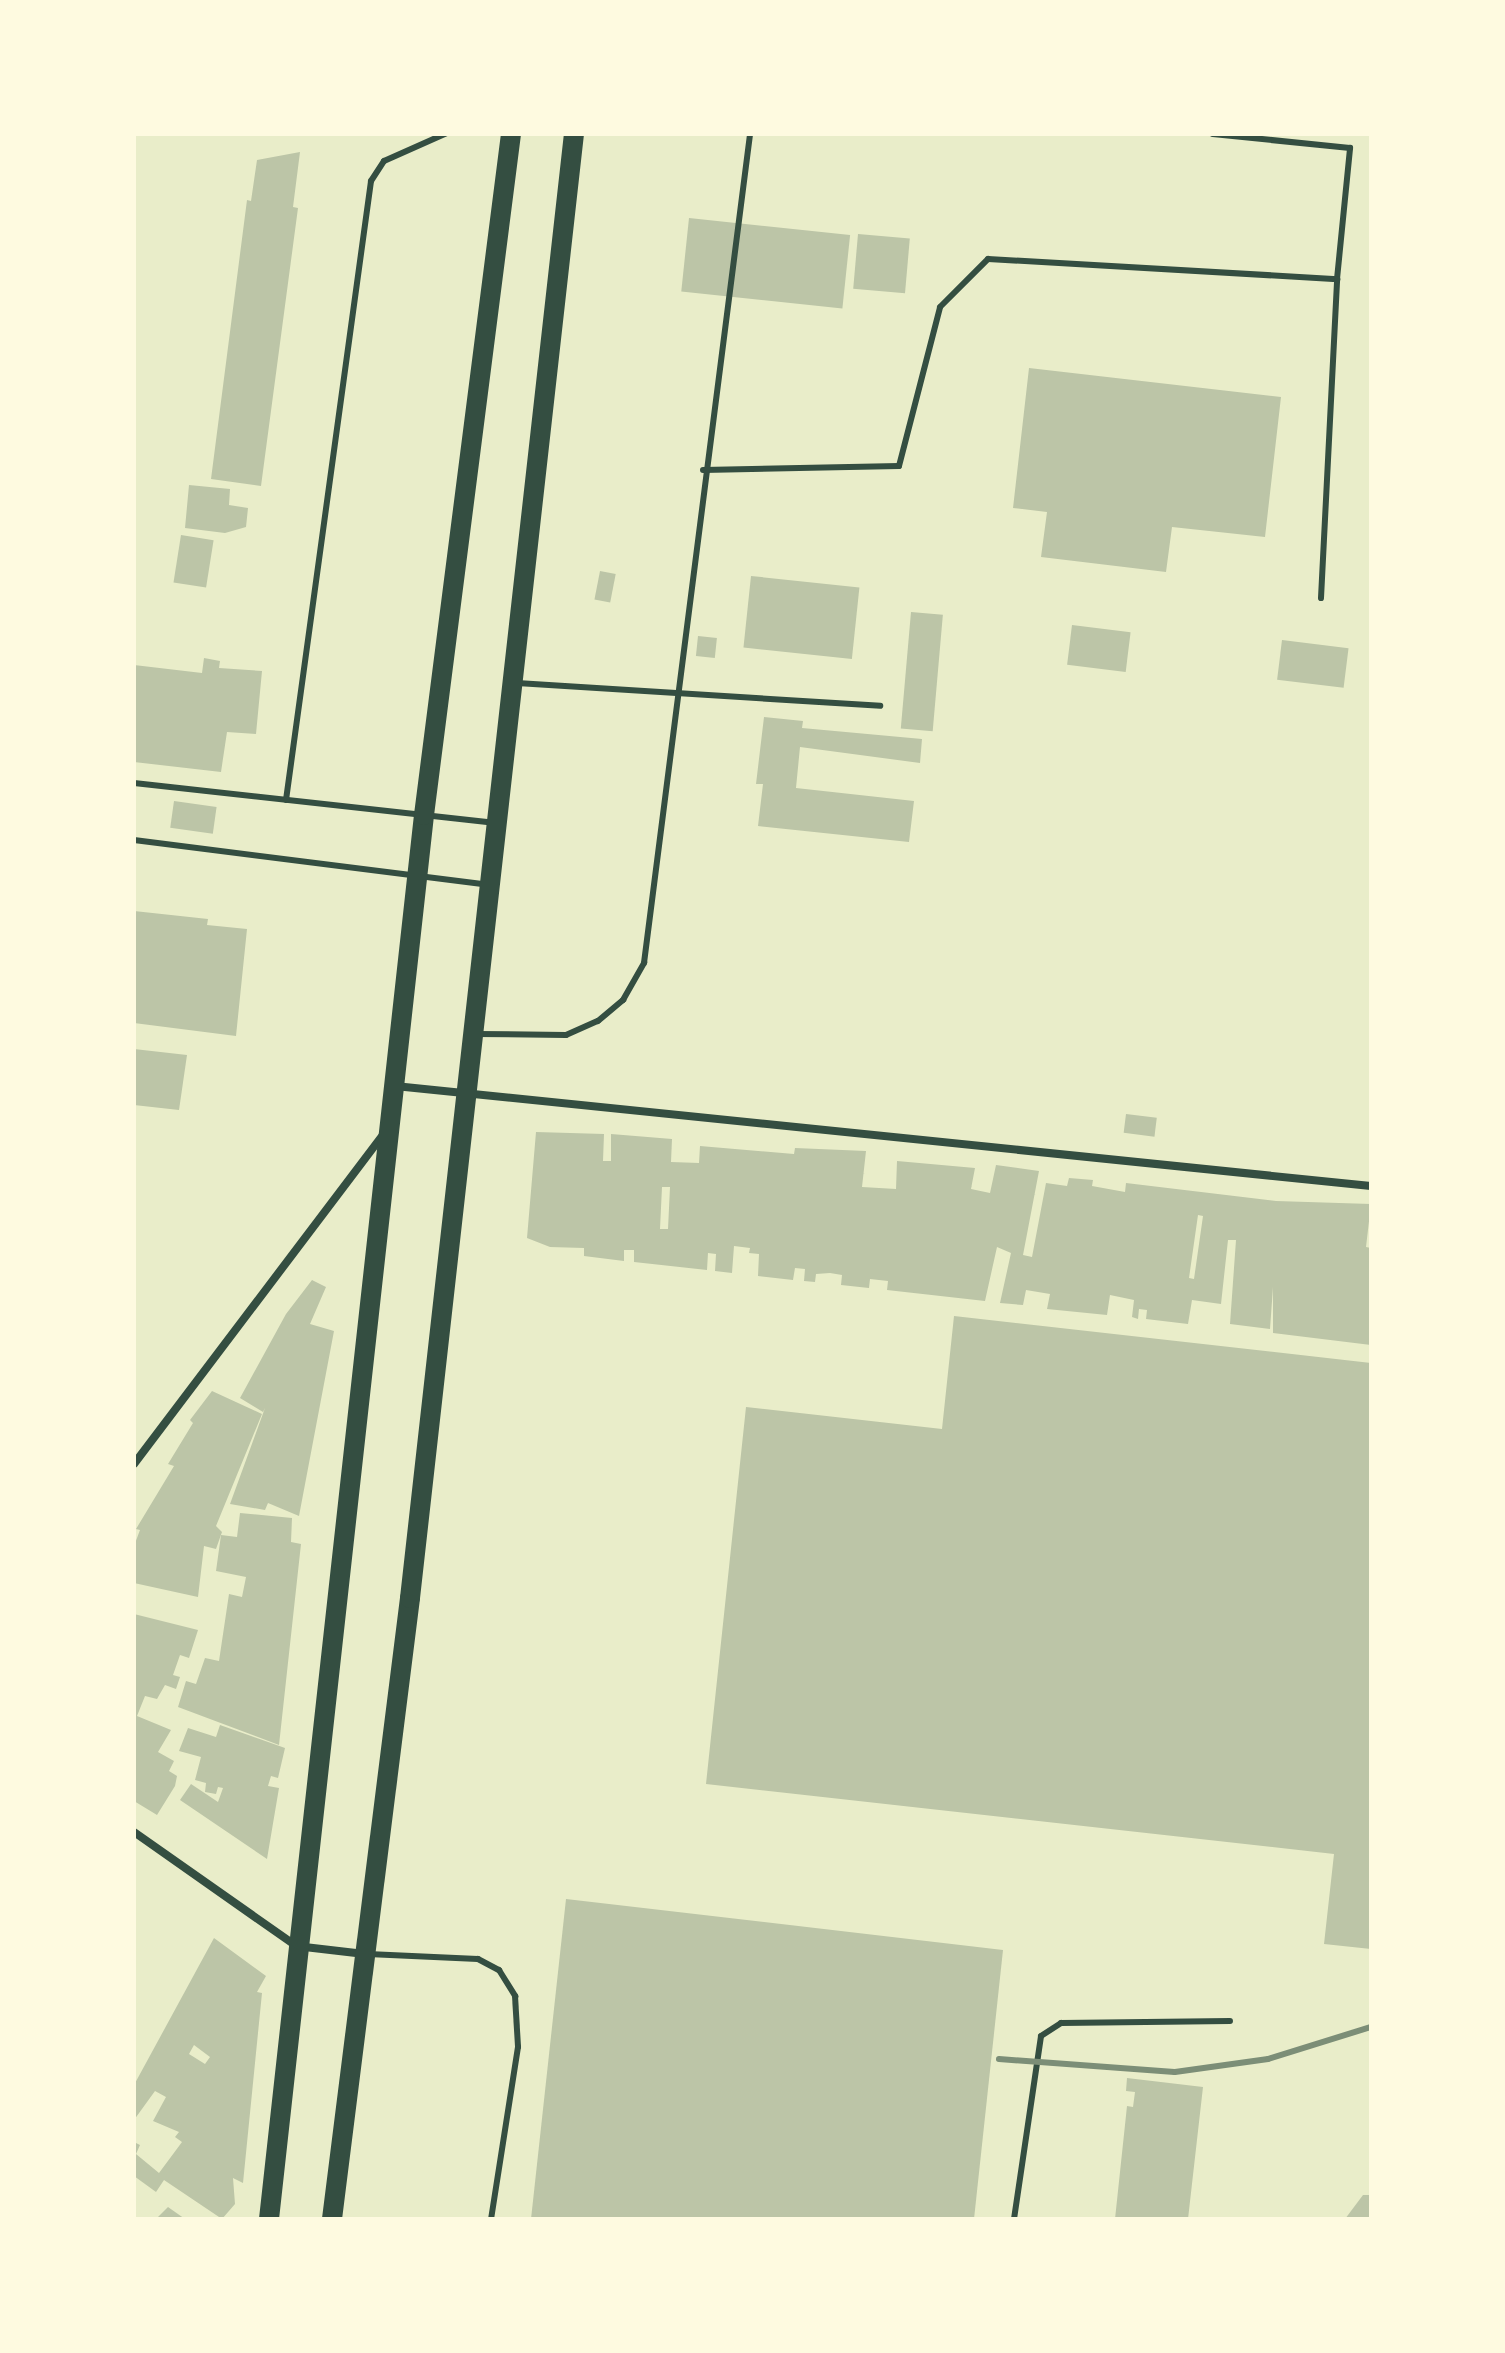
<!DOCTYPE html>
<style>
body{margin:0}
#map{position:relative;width:1505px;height:2353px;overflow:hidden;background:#e9edc9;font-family:Ubuntu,sans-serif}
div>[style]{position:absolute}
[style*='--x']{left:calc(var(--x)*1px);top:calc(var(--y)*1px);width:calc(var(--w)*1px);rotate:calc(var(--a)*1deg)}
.building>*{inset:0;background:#bcc5a7;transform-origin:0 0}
.service>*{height:6px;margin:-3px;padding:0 3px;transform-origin:3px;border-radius:3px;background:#344e41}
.minor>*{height:8px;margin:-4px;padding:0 4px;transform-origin:4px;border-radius:4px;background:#344e41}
.primary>*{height:20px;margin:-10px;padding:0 10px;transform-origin:10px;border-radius:10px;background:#344e41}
.rail>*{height:6px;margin:-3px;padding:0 3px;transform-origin:3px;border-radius:3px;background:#7c8e77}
span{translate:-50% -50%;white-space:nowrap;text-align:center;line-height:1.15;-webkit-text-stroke:6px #fefae0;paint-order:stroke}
.frame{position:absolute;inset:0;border:136px solid #fefae0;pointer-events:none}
</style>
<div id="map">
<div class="building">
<div style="clip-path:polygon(300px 152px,293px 207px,298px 208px,261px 486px,211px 479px,247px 200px,251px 201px,257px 160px)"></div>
<div style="left:689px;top:218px;width:162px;height:74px;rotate:6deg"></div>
<div style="left:858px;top:234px;width:52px;height:55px;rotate:5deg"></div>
<div style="clip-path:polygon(1029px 368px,1281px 397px,1265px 537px,1172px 527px,1166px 572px,1041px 557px,1047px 512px,1013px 508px)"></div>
<div style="clip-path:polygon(189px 485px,230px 489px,229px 505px,248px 508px,246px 527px,225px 533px,185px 528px)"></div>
<div style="left:181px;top:535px;width:33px;height:48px;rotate:9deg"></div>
<div style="left:600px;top:571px;width:16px;height:29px;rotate:11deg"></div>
<div style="left:751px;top:576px;width:109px;height:72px;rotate:6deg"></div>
<div style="left:911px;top:612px;width:32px;height:117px;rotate:5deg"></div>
<div style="left:1072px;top:625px;width:59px;height:40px;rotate:7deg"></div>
<div style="left:698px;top:636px;width:19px;height:20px;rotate:6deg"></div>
<div style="left:1282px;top:640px;width:67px;height:40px;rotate:7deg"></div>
<div style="clip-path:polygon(204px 658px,220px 661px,219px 668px,262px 671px,256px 734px,227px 732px,221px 772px,134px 762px,134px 665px,202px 673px)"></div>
<div style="clip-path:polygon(764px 717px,803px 721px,802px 728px,922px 739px,920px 763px,800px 747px,796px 788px,914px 801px,909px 842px,758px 826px,763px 784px,756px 784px)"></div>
<div style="left:174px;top:801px;width:43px;height:27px;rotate:8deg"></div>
<div style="clip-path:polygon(134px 911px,208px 919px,207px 925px,247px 929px,236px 1036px,134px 1023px)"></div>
<div style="clip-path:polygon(134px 1049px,187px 1055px,179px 1110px,134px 1105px)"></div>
<div style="left:1126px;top:1114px;width:31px;height:19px;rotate:7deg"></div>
<div style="clip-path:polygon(evenodd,536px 1132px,604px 1134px,603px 1161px,611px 1161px,611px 1134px,672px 1139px,671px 1162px,699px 1163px,700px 1146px,794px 1154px,795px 1148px,866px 1151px,862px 1187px,896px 1189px,897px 1161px,975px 1168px,971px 1189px,990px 1193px,996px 1165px,1039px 1171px,1023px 1255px,1032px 1257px,1046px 1183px,1067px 1186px,1069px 1178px,1093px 1180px,1092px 1186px,1125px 1192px,1126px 1183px,1276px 1201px,1371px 1204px,1366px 1247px,1371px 1248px,1371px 1345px,1273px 1333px,1273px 1287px,1270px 1329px,1230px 1324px,1236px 1240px,1228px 1240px,1221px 1304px,1192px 1300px,1188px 1324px,1146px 1319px,1147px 1310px,1139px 1309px,1138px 1319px,1132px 1317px,1134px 1300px,1110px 1295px,1107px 1315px,1047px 1309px,1050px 1294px,1026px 1290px,1023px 1305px,1000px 1303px,1011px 1253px,997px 1247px,985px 1301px,887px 1290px,888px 1281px,870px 1279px,869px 1288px,841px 1285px,842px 1275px,830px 1273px,816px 1274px,815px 1282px,804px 1281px,805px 1269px,795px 1268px,793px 1280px,758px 1276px,759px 1254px,749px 1253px,750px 1248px,734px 1246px,732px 1273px,715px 1271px,716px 1254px,708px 1253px,707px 1270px,634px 1262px,634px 1250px,624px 1250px,624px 1261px,584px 1256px,584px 1248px,550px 1247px,527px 1238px,536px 1132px,662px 1187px,670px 1187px,668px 1229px,660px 1229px,662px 1187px,536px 1132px,1198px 1215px,1203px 1216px,1194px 1279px,1189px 1278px,1198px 1215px)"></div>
<div style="clip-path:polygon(312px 1280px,326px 1287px,310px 1324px,334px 1331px,299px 1516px,268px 1503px,265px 1510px,230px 1504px,265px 1408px,263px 1412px,240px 1398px,286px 1314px)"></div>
<div style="clip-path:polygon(954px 1316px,1371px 1363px,1371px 1949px,1324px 1944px,1334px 1854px,706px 1784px,746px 1407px,942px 1429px)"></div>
<div style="clip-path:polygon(212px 1391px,262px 1414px,216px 1526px,222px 1532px,216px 1549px,204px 1546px,198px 1597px,134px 1583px,134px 1546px,140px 1530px,136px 1529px,174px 1466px,168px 1464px,193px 1423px,190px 1420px)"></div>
<div style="clip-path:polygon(240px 1513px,292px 1518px,291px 1542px,301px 1544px,279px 1745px,178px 1707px,186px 1681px,196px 1684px,205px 1658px,219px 1661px,229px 1594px,242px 1597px,246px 1577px,216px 1571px,221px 1535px,237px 1537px)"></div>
<div style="clip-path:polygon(134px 1614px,198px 1630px,189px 1658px,180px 1655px,173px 1675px,180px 1677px,176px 1689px,165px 1685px,157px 1699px,145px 1696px,137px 1716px,171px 1730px,158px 1752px,174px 1761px,169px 1771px,177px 1776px,175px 1786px,157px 1815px,134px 1801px)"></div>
<div style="clip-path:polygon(220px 1725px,285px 1748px,278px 1778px,271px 1776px,268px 1786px,279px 1788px,267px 1859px,180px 1800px,191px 1784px,218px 1802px,223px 1788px,218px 1787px,216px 1794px,205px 1792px,206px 1783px,195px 1780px,201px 1757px,179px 1751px,188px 1728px,216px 1737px)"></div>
<div style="clip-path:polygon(566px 1899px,1003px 1950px,974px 2219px,531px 2219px)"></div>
<div style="clip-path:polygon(evenodd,214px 1938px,266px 1976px,257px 1992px,262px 1993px,243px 2183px,233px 2178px,235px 2204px,222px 2219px,164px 2180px,156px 2192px,134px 2176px,134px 2142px,140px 2145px,136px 2154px,159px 2173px,182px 2142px,175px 2137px,179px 2132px,153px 2121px,166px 2097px,155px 2091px,134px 2120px,134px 2085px,214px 1938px,194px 2045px,210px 2057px,205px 2064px,189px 2054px,194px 2045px)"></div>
<div style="clip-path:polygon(1127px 2078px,1203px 2087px,1188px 2219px,1115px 2219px,1127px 2106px,1133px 2107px,1135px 2092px,1126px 2091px)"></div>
<div style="clip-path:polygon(1363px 2195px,1371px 2195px,1371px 2219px,1345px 2219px)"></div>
<div style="clip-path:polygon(168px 2207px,185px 2219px,156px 2219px)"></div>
</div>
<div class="service">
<div style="--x:703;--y:470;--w:196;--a:-1.2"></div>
<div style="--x:899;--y:466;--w:164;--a:-75.5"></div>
<div style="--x:940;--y:307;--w:68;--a:-45"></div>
<div style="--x:988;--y:259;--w:350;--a:3.3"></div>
<div style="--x:1337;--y:279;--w:132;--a:-84.3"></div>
<div style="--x:1350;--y:148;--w:138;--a:-174.2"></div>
<div style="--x:1321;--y:598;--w:319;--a:-87.1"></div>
<div style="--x:517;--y:683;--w:364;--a:3.6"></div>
<div style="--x:134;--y:783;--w:362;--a:6.3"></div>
<div style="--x:286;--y:800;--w:625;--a:-82.18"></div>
<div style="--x:371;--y:181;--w:24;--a:-57"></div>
<div style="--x:384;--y:161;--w:67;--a:-23.9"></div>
<div style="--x:134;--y:840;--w:357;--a:7.2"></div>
<div style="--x:476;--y:1034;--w:90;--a:0.6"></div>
<div style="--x:566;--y:1035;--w:35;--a:-24"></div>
<div style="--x:598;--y:1021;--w:33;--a:-40"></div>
<div style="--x:623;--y:1000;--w:43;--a:-60.4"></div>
<div style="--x:644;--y:963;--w:836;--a:-82.71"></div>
<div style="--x:368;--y:1954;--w:110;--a:2.6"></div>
<div style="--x:478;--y:1959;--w:24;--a:28"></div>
<div style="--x:499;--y:1970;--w:31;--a:58"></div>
<div style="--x:515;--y:1996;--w:51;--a:86.6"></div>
<div style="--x:518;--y:2047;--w:174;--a:98.9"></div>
<div style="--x:1014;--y:2219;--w:185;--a:-81.6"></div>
<div style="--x:1041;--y:2036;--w:24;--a:-33"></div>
<div style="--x:1061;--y:2023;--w:169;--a:-0.7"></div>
</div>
<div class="minor">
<div style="--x:395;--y:1086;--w:981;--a:5.85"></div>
<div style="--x:134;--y:1464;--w:413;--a:-52.9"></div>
<div style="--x:134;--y:1832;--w:198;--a:35.1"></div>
<div style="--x:296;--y:1946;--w:69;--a:6.6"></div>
</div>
<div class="primary">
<div style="--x:269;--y:2219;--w:1413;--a:-83.7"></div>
<div style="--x:424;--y:815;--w:687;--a:-82.72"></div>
<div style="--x:332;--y:2219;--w:626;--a:-82.84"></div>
<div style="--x:410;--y:1598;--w:1473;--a:-83.61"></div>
</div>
<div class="rail">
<div style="--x:999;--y:2059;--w:176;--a:4.2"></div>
<div style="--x:1175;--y:2072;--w:94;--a:-8"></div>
<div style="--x:1268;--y:2059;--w:108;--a:-17.3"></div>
</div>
<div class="frame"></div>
</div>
